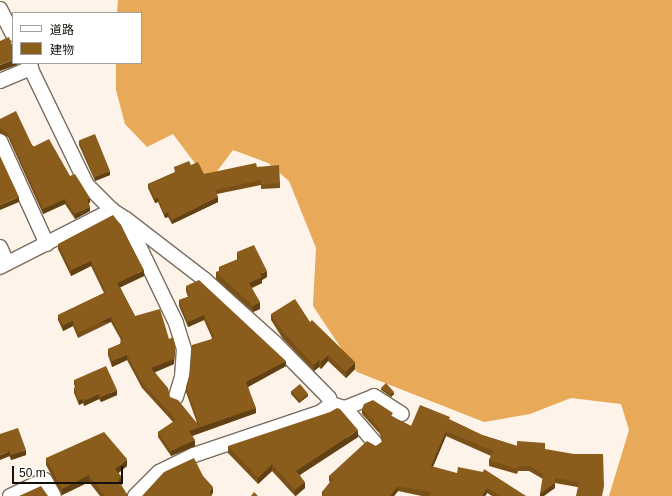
<!DOCTYPE html>
<meta charset="utf-8">
<style>
body{margin:0}
#map{position:relative;width:672px;height:496px;overflow:hidden;background:#fdf3e9;font-family:Arial,"Noto Sans JP",sans-serif}
div>[style]{position:absolute}
[style*='--x']{left:calc(var(--x)*1px);top:calc(var(--y)*1px);width:calc(var(--w)*1px);rotate:calc(var(--a)*1deg)}
.forest>*{inset:0;background:#e8a958}
.roads{filter:drop-shadow(1px 0 #796c5d) drop-shadow(-1px 0 #796c5d) drop-shadow(0 1px #796c5d) drop-shadow(0 -1px #796c5d)}
.street>*{height:14px;margin:-7px;padding:0 7px;transform-origin:7px;border-radius:7px;background:#fff}
.wall>*{inset:0;background:#785018}
.shaded-wall>*{inset:0;background:#614114;transform-origin:0 0}
.building>*{inset:0;background:#8b5d1c;transform-origin:0 0}
span{translate:-50% -50%;white-space:nowrap;text-align:center;line-height:1.15;-webkit-text-stroke:3px #fff;paint-order:stroke}
.legend{position:absolute;left:12px;top:12px;width:130px;height:52px;box-sizing:border-box;background:#fff;border:1px solid #a19f9d;margin:0;padding:5px 7px;list-style:none;font-size:12px;color:#15100a}
.legend li{display:flex;align-items:center;gap:8px;height:20px}
.legend b{width:20px;border:1px solid #a19f9d}
.scale{position:absolute;left:12px;top:466px;width:111px;height:18px;box-sizing:border-box;border:2px solid #15100a;border-top:0;padding-left:5px;font-size:12px;line-height:14px;white-space:nowrap;color:#15100a;-webkit-text-stroke:3px #fff;paint-order:stroke}
</style>
<div id="map">
<div class="forest">
<div style="clip-path:polygon(118px 0,672px 0,672px 496px,609px 496px,629px 430px,621px 404px,571px 398px,530px 414px,484px 422px,357px 372px,313px 306px,316px 248px,289px 181px,268px 163px,233px 150px,209px 182px,173px 134px,147px 147px,125px 124px,116px 90px,116px 63px,141px 63px,141px 13px,117px 13px)"></div>
</div>
<div class="roads">
<div class="street">
<div style="--x:0;--y:9;--w:28;--a:63"></div>
<div style="--x:28;--y:63;--w:136;--a:64.2"></div>
<div style="--x:87;--y:185;--w:35;--a:45"></div>
<div style="--x:112;--y:210;--w:17;--a:33"></div>
<div style="--x:126;--y:219;--w:115;--a:64.3"></div>
<div style="--x:176;--y:323;--w:27;--a:73"></div>
<div style="--x:184;--y:349;--w:28;--a:94"></div>
<div style="--x:182;--y:377;--w:21;--a:107"></div>
<div style="--x:0;--y:81;--w:34;--a:-23"></div>
<div style="--x:0;--y:141;--w:113;--a:65.5"></div>
<div style="--x:126;--y:219;--w:98;--a:37.6"></div>
<div style="--x:204;--y:279;--w:96;--a:42"></div>
<div style="--x:275;--y:343;--w:77;--a:45.5"></div>
<div style="--x:329;--y:398;--w:6;--a:72"></div>
<div style="--x:331;--y:404;--w:15;--a:16"></div>
<div style="--x:345;--y:408;--w:46;--a:49.4"></div>
<div style="--x:0;--y:247;--w:17;--a:66"></div>
<div style="--x:0;--y:267;--w:126;--a:-27"></div>
<div style="--x:345;--y:408;--w:31;--a:-22"></div>
<div style="--x:374;--y:396;--w:33;--a:33"></div>
<div style="--x:10;--y:496;--w:38;--a:-25"></div>
<div style="--x:45;--y:480;--w:18;--a:61"></div>
<div style="--x:135;--y:496;--w:34;--a:-45"></div>
<div style="--x:159;--y:472;--w:39;--a:-26"></div>
<div style="--x:194;--y:455;--w:134;--a:-18.7"></div>
<div style="--x:321;--y:412;--w:13;--a:-39"></div>
</div>
</div>
<div class="wall">
<div style="clip-path:polygon(0 119px,70px 176px,90px 203px,89px 203px,90px 211px,75px 219px,65px 204px,43px 214px,8px 137px,0 133px)"></div>
<div style="clip-path:polygon(79px 140px,110px 175px,95px 181px,79px 145px)"></div>
<div style="clip-path:polygon(191px 165px,204px 174px,257px 167px,280px 183px,280px 188px,261px 189px,261px 185px,217px 194px,218px 202px,172px 224px,168px 217px,165px 218px,158px 202px,155px 203px,148px 188px,148px 184px,175px 172px,174px 167px)"></div>
<div style="clip-path:polygon(58px 244px,144px 276px,120px 287px,135px 316px,169px 339px,175px 350px,174px 364px,155px 372px,170px 397px,197px 423px,186px 392px,186px 387px,212px 338px,204px 320px,188px 327px,179px 306px,179px 300px,188px 297px,186px 291px,186px 286px,286px 366px,248px 387px,256px 413px,192px 436px,195px 446px,171px 456px,158px 437px,158px 432px,173px 422px,142px 388px,127px 360px,112px 367px,108px 355px,108px 349px,120px 344px,121px 340px,111px 322px,78px 338px,73px 326px,63px 331px,58px 320px,58px 315px,104px 293px,91px 266px,71px 276px,58px 249px)"></div>
<div style="clip-path:polygon(237px 252px,267px 277px,262px 280px,262px 283px,252px 288px,260px 309px,253px 312px,216px 279px,216px 272px,219px 271px,219px 267px,237px 260px)"></div>
<div style="clip-path:polygon(271px 314px,310px 322px,355px 369px,346px 378px,328px 361px,321px 369px,319px 367px,314px 371px,283px 339px,271px 320px)"></div>
<div style="clip-path:polygon(74px 380px,117px 395px,101px 402px,99px 399px,84px 406px,83px 403px,79px 405px,74px 393px,74px 388px,75px 387px,74px 384px)"></div>
<div style="clip-path:polygon(381px 388px,394px 394px,391px 397px,381px 390px)"></div>
<div style="clip-path:polygon(291px 391px,308px 396px,299px 403px,291px 394px)"></div>
<div style="clip-path:polygon(362px 409px,393px 417px,411px 426px,450px 420px,482px 435px,517px 446px,545px 449px,604px 491px,577px 487px,555px 483px,555px 488px,540px 496px,543px 479px,529px 471px,518px 471px,517px 474px,489px 466px,489px 460px,491px 456px,446px 436px,433px 467px,526px 496px,492px 496px,487px 493px,485px 496px,422px 496px,398px 491px,394px 496px,322px 496px,322px 492px,330px 482px,329px 481px,329px 476px,376px 446px,382px 442px,380px 434px,362px 414px)"></div>
<div style="clip-path:polygon(0 434px,26px 455px,11px 460px)"></div>
<div style="clip-path:polygon(358px 437px,300px 475px,305px 488px,296px 496px,295px 496px,272px 471px,258px 484px,228px 453px,228px 446px)"></div>
<div style="clip-path:polygon(46px 458px,127px 466px,118px 473px,122px 484px,121px 485px,128px 496px,100px 496px,89px 482px,62px 495px,46px 465px)"></div>
</div>
<div class="shaded-wall">
<div style="clip-path:polygon(13px 60px,13px 63px,17px 63px,17px 65px,0 71px,0 65px)"></div>
<div style="clip-path:polygon(110px 171px,110px 175px,95px 181px,95px 177px)"></div>
<div style="clip-path:polygon(19px 197px,19px 202px,0 210px,0 205px)"></div>
<div style="clip-path:polygon(218px 197px,218px 202px,172px 224px,172px 220px)"></div>
<div style="clip-path:polygon(90px 198px,90px 203px,87px 203px,87px 199px)"></div>
<div style="clip-path:polygon(158px 198px,158px 202px,155px 203px,155px 199px)"></div>
<div style="clip-path:polygon(65px 199px,65px 204px,43px 214px,43px 209px)"></div>
<div style="clip-path:polygon(90px 207px,90px 211px,75px 219px,75px 214px)"></div>
<div style="clip-path:polygon(168px 212px,168px 217px,165px 218px,165px 214px)"></div>
<div style="clip-path:polygon(91px 261px,91px 266px,71px 276px,71px 270px)"></div>
<div style="clip-path:polygon(144px 270px,144px 276px,117px 289px,117px 283px)"></div>
<div style="clip-path:polygon(267px 271px,267px 277px,262px 280px,262px 283px,249px 289px,249px 283px,260px 274px)"></div>
<div style="clip-path:polygon(260px 302px,260px 309px,253px 312px,253px 306px)"></div>
<div style="clip-path:polygon(204px 315px,204px 320px,188px 327px,188px 322px)"></div>
<div style="left:111px;top:317px;width:5px;height:37px;rotate:90deg"></div>
<div style="clip-path:polygon(73px 321px,73px 326px,63px 331px,63px 325px)"></div>
<div style="clip-path:polygon(175px 345px,174px 364px,151px 374px,151px 368px)"></div>
<div style="clip-path:polygon(127px 355px,127px 360px,112px 367px,112px 361px)"></div>
<div style="clip-path:polygon(328px 355px,328px 361px,321px 369px,321px 362px)"></div>
<div style="clip-path:polygon(319px 360px,319px 367px,314px 371px,314px 365px)"></div>
<div style="clip-path:polygon(286px 361px,286px 366px,246px 388px,246px 382px)"></div>
<div style="clip-path:polygon(355px 362px,355px 369px,346px 378px,346px 372px)"></div>
<div style="clip-path:polygon(117px 390px,117px 395px,101px 402px,101px 397px)"></div>
<div style="clip-path:polygon(394px 392px,394px 394px,391px 397px,391px 394px)"></div>
<div style="clip-path:polygon(99px 394px,99px 399px,84px 406px,84px 401px)"></div>
<div style="clip-path:polygon(308px 394px,308px 396px,299px 403px,299px 401px)"></div>
<div style="clip-path:polygon(83px 399px,83px 403px,79px 405px,79px 400px)"></div>
<div style="clip-path:polygon(256px 408px,256px 413px,189px 437px,189px 431px)"></div>
<div style="clip-path:polygon(358px 430px,358px 437px,296px 477px,296px 471px)"></div>
<div style="clip-path:polygon(446px 431px,446px 436px,431px 471px,431px 466px)"></div>
<div style="clip-path:polygon(195px 440px,195px 446px,171px 456px,171px 451px)"></div>
<div style="clip-path:polygon(26px 450px,26px 455px,11px 460px,11px 455px)"></div>
<div style="clip-path:polygon(10px 451px,10px 456px,0 460px,0 455px)"></div>
<div style="clip-path:polygon(127px 459px,127px 466px,115px 476px,115px 469px)"></div>
<div style="clip-path:polygon(272px 464px,272px 471px,258px 484px,258px 478px)"></div>
<div style="clip-path:polygon(89px 475px,89px 482px,62px 495px,62px 489px)"></div>
<div style="clip-path:polygon(122px 477px,122px 484px,118px 487px,118px 480px)"></div>
<div style="clip-path:polygon(555px 478px,555px 488px,544px 496px,540px 496px,540px 494px)"></div>
<div style="clip-path:polygon(305px 482px,305px 488px,295px 496px,295px 490px)"></div>
<div style="clip-path:polygon(398px 486px,398px 491px,394px 496px,390px 496px)"></div>
<div style="clip-path:polygon(213px 487px,213px 493px,211px 496px,209px 491px)"></div>
<div style="clip-path:polygon(487px 488px,487px 493px,485px 496px,482px 496px)"></div>
</div>
<div class="building">
<div style="clip-path:polygon(9px 37px,13px 48px,13px 60px,0 65px,0 41px)"></div>
<div style="clip-path:polygon(16px 111px,33px 147px,49px 139px,70px 176px,75px 174px,90px 198px,87px 199px,90px 207px,75px 214px,65px 199px,43px 209px,8px 133px,0 128px,0 119px)"></div>
<div style="left:95px;top:134px;width:40px;height:17px;rotate:68deg"></div>
<div style="clip-path:polygon(0 156px,19px 197px,0 205px)"></div>
<div style="clip-path:polygon(189px 161px,191px 165px,198px 162px,204px 174px,256px 163px,257px 167px,279px 165px,280px 183px,261px 185px,261px 180px,215px 190px,218px 197px,172px 220px,168px 212px,165px 214px,158px 198px,155px 199px,148px 184px,176px 172px,174px 167px)"></div>
<div style="clip-path:polygon(113px 215px,120px 224px,144px 270px,117px 283px,135px 316px,160px 309px,169px 339px,173px 337px,175px 345px,174px 359px,151px 368px,168px 388px,170px 397px,178px 400px,200px 427px,186px 387px,190px 372px,192px 345px,215px 338px,204px 315px,188px 322px,179px 300px,190px 296px,186px 286px,199px 280px,286px 361px,246px 382px,256px 408px,189px 431px,195px 440px,171px 451px,158px 432px,176px 420px,142px 382px,127px 355px,112px 361px,108px 349px,122px 343px,120px 340px,123px 339px,111px 317px,78px 333px,73px 321px,63px 325px,58px 315px,106px 292px,91px 261px,71px 270px,58px 244px)"></div>
<div style="clip-path:polygon(254px 245px,267px 271px,260px 274px,262px 277px,249px 283px,260px 302px,253px 306px,216px 272px,220px 271px,219px 267px,240px 258px,237px 252px)"></div>
<div style="clip-path:polygon(295px 299px,310px 322px,312px 320px,355px 362px,346px 372px,328px 355px,321px 362px,319px 360px,314px 365px,283px 332px,271px 314px)"></div>
<div style="clip-path:polygon(106px 366px,117px 390px,101px 397px,99px 394px,84px 401px,83px 399px,79px 400px,74px 388px,77px 386px,74px 380px)"></div>
<div style="clip-path:polygon(386px 383px,394px 392px,391px 394px,381px 388px)"></div>
<div style="left:300px;top:384px;width:13px;height:11px;rotate:51deg"></div>
<div style="clip-path:polygon(373px 400px,393px 413px,391px 416px,411px 426px,420px 405px,450px 417px,449px 419px,482px 435px,517px 446px,517px 441px,545px 443px,545px 449px,574px 454px,603px 454px,604px 486px,602px 496px,576px 496px,579px 482px,555px 478px,555px 483px,540px 494px,543px 474px,529px 466px,518px 466px,517px 469px,489px 460px,493px 451px,446px 431px,431px 466px,457px 473px,458px 467px,483px 472px,484px 469px,526px 496px,501px 496px,487px 488px,482px 496px,430px 496px,431px 492px,398px 486px,390px 496px,322px 496px,324px 494px,322px 492px,333px 480px,329px 476px,367px 441px,376px 446px,383px 441px,380px 429px,362px 409px,364px 404px)"></div>
<div style="clip-path:polygon(337px 408px,340px 409px,358px 430px,296px 471px,305px 482px,295px 490px,272px 464px,258px 478px,228px 446px,330px 412px)"></div>
<div style="clip-path:polygon(18px 428px,26px 450px,11px 455px,10px 451px,0 455px,0 434px)"></div>
<div style="clip-path:polygon(104px 432px,127px 459px,115px 469px,122px 477px,118px 480px,128px 496px,105px 496px,89px 475px,62px 489px,46px 458px)"></div>
<div style="clip-path:polygon(194px 458px,203px 476px,213px 487px,209px 491px,212px 495px,211px 496px,142px 496px,164px 472px)"></div>
<div style="clip-path:polygon(41px 486px,48px 496px,19px 496px)"></div>
<div style="clip-path:polygon(254px 492px,258px 496px,251px 496px)"></div>
</div>
<ul class="legend">
<li><b style="height:5px;background:#fff"></b>道路</li>
<li><b style="height:11px;background:#8b5d1c"></b>建物</li>
</ul>
<div class="scale">50 m</div>
</div>
